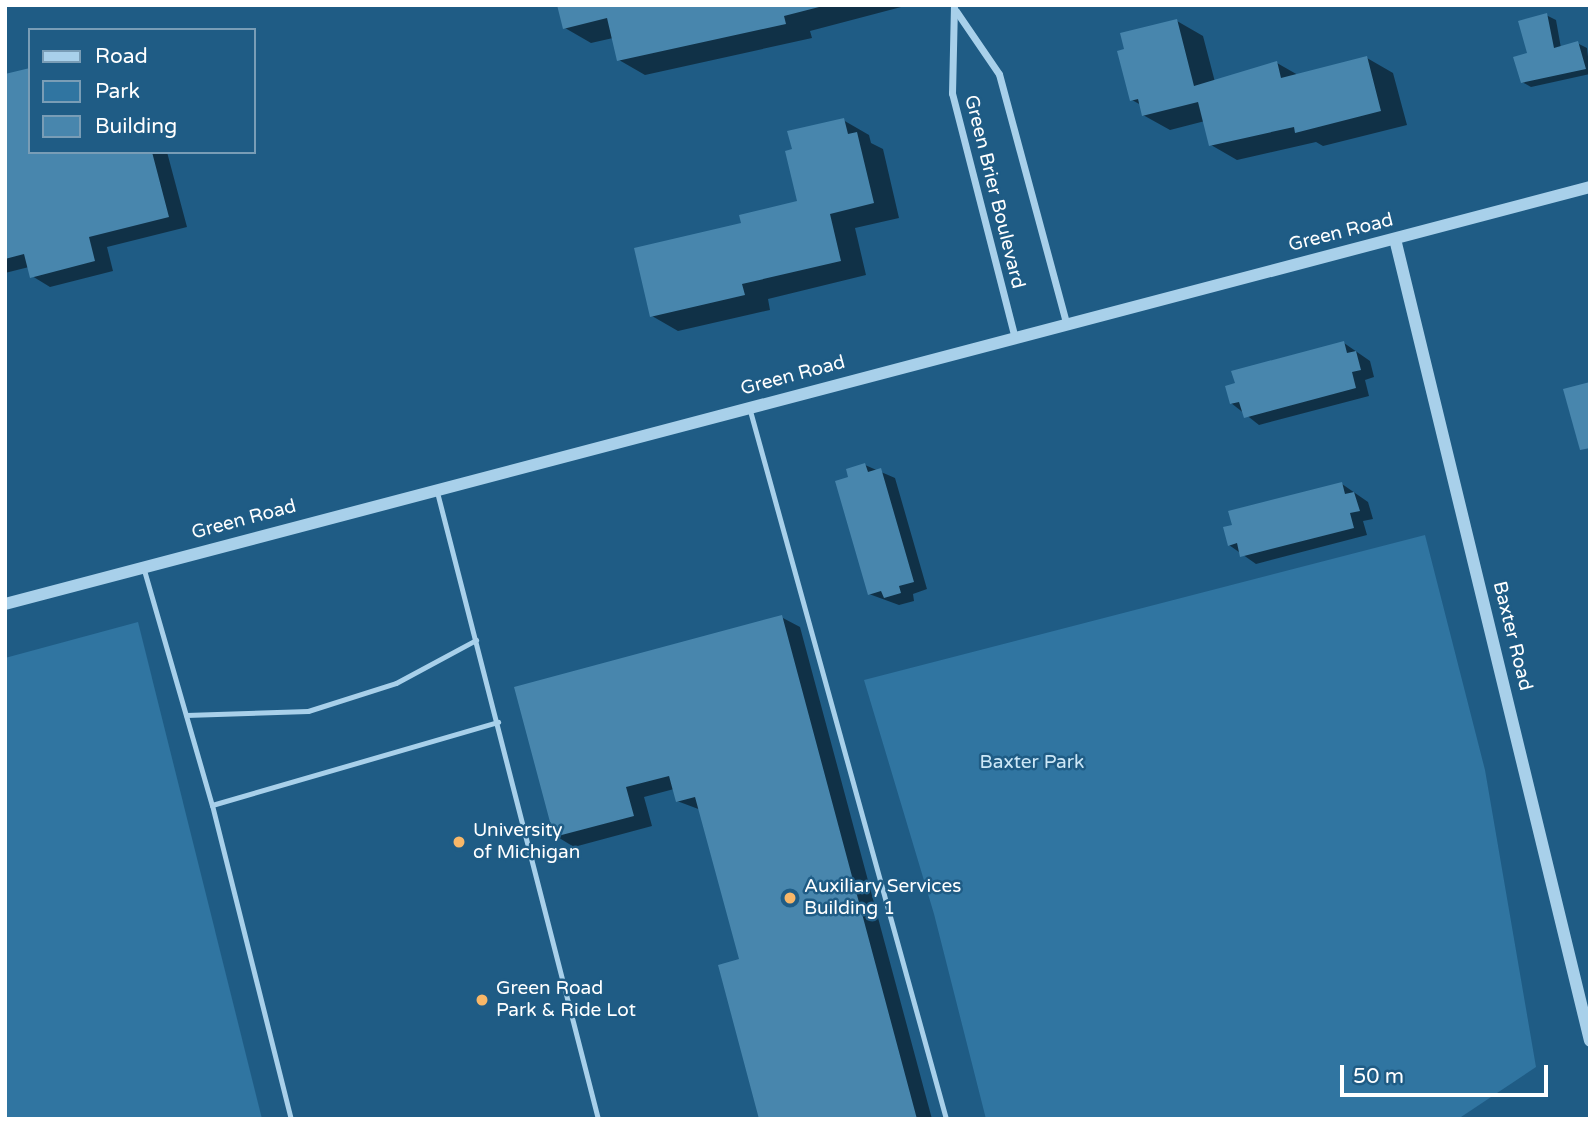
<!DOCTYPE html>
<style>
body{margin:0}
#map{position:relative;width:1595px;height:1124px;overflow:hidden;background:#1f5c85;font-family:"Varela Round",sans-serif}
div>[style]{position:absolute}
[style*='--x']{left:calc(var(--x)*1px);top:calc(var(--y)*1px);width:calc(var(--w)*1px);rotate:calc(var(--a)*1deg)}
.green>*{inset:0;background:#3075a1}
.shadow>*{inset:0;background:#0007}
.building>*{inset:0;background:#4886ad}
.service>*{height:5px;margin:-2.5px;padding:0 2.5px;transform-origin:2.5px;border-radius:2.5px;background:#a8d0ea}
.minor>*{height:7px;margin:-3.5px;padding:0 3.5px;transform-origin:3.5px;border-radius:3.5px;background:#a8d0ea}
.tertiary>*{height:12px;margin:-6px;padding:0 6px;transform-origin:6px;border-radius:6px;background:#a8d0ea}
.dots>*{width:19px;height:19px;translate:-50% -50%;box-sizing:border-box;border:4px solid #1f5c85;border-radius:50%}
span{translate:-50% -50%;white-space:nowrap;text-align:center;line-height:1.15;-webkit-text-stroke:5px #1f5c85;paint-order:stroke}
.street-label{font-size:19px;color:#fff}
.park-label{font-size:19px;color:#cce7f7}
.poi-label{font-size:19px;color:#fff}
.left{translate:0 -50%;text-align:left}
.frame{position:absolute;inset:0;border:7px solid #fff;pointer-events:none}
.legend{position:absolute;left:28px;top:28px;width:228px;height:126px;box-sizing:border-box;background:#1f5c85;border:2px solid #799db6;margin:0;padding:9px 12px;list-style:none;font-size:21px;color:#fff}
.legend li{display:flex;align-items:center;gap:14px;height:35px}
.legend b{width:35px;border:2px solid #799db6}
.scale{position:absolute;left:1340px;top:1065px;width:208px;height:32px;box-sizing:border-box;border:4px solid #fff;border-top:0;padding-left:9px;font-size:21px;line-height:24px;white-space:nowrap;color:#fff;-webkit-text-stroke:5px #1f5c85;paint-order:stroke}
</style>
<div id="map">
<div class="green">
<div style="clip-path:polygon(1425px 535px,1485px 770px,1536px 1067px,1458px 1119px,986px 1119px,934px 914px,864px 680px)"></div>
<div style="clip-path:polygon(138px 622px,262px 1119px,5px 1119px,5px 658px)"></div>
</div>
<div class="shadow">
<div style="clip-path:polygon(559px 5px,905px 5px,905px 6px,810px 31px,812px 38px,645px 75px,619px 60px,613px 38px,591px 43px,565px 28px)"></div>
<div style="clip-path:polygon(1546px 15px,1556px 20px,1561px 48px,1577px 43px,1587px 48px,1590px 74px,1531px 87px,1522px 82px)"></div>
<div style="clip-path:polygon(1177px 21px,1203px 36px,1215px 82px,1277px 63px,1298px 75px,1367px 58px,1393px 73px,1407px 125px,1323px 146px,1316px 142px,1237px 160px,1211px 145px,1205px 121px,1170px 130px,1143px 115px,1141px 105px,1132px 100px)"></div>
<div style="clip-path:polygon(5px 76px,30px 152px,167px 152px,187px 227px,107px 247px,113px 271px,50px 287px,32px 276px,29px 267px,5px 273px)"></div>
<div style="clip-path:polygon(843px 120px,869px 135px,871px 143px,883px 149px,899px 218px,855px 228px,866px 275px,768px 299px,770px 310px,678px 331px,652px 316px,743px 224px,799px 202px)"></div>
<div style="clip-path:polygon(1344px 343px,1370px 361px,1374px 377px,1365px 380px,1369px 396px,1259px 425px,1231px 403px)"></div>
<div style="clip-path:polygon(865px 465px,895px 478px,927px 589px,913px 594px,914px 601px,899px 605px,869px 594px,850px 479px)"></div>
<div style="clip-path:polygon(1342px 484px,1368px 502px,1373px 519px,1363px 521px,1367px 535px,1256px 564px,1229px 545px)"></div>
<div style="clip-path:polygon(781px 617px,800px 627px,932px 1119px,761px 1119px,741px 960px,701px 810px,677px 801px,674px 789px,644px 797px,652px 826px,574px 847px,556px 836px)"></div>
</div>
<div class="building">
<div style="clip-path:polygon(557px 5px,823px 5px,823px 6px,784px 16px,786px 24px,617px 61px,607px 18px,563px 29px)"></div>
<div style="clip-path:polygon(1547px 13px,1554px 48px,1578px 41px,1586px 69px,1521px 83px,1513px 57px,1527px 53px,1518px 21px)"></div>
<div style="clip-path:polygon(1177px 19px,1194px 86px,1277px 61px,1281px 78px,1367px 56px,1381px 111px,1295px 133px,1294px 127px,1209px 146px,1198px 102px,1142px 116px,1138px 99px,1130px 101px,1117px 51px,1124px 49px,1120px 33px)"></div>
<div style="clip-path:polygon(30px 68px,30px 152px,152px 152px,169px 217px,89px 237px,95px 261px,30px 278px,24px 254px,5px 259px,5px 74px)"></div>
<div style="clip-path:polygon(844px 118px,848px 134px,857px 132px,874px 203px,830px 214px,841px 261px,742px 284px,745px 295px,650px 317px,634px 248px,741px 223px,739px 215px,797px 201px,785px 151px,792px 149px,787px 131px)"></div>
<div style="clip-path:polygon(1344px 341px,1347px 353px,1356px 351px,1361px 370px,1352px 372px,1356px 388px,1244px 418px,1239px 402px,1230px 404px,1225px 386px,1235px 383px,1231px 371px)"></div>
<div style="clip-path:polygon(1590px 382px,1590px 448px,1580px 450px,1563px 389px)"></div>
<div style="clip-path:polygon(865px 463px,868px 472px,881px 468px,914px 582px,899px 586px,901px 593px,884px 598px,881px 591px,868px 595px,835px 481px,848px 477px,846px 469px)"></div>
<div style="clip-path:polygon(1342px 482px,1345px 494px,1354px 492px,1360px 511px,1350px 513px,1354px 528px,1240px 557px,1237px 543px,1228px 546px,1223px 527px,1232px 525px,1228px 511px)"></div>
<div style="clip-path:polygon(782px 615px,917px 1119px,759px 1119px,718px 965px,739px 959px,695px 797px,676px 802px,669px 776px,626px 787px,634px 816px,554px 837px,514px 687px)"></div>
</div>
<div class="service">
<div style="--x:749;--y:407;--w:739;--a:74.53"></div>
<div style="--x:437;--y:492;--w:647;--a:75.6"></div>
<div style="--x:144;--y:570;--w:245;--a:73.9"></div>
<div style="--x:212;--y:805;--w:324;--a:75.9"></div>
<div style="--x:186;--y:715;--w:122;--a:-1.9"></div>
<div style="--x:308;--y:711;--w:92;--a:-17.7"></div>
<div style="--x:396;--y:683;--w:91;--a:-28.3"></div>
<div style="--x:212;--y:805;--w:298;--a:-16.2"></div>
</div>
<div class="minor">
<div style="--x:954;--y:5;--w:88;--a:91.3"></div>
<div style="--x:952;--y:93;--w:253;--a:75.6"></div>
<div style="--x:956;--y:11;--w:76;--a:55.7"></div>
<div style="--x:999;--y:74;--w:258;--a:74.9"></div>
</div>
<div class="tertiary">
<div style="--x:1395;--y:239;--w:825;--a:76.33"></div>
<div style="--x:5;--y:604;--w:1639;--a:-14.74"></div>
</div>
<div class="dots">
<div style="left:459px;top:842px;background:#f8b768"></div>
<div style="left:790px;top:898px;background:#f8b768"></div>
<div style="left:482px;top:1000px;background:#f8b768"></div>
</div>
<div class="street-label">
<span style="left:994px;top:192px;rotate:76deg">Green Brier Boulevard</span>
<span style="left:1341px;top:233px;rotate:-14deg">Green Road</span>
<span style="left:793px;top:376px;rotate:-15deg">Green Road</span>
<span style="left:244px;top:520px;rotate:-15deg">Green Road</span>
<span style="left:1512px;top:636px;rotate:76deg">Baxter Road</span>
</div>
<div class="park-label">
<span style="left:1032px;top:763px">Baxter Park</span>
</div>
<div class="poi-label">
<span class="left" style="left:473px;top:842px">University<br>of Michigan</span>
<span class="left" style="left:804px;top:898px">Auxiliary Services<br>Building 1</span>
<span class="left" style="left:496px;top:1000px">Green Road<br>Park &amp; Ride Lot</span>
</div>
<div class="frame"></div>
<ul class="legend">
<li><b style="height:9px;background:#a8d0ea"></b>Road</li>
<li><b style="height:19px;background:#3075a1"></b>Park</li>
<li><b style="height:19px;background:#4886ad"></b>Building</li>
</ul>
<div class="scale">50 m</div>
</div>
